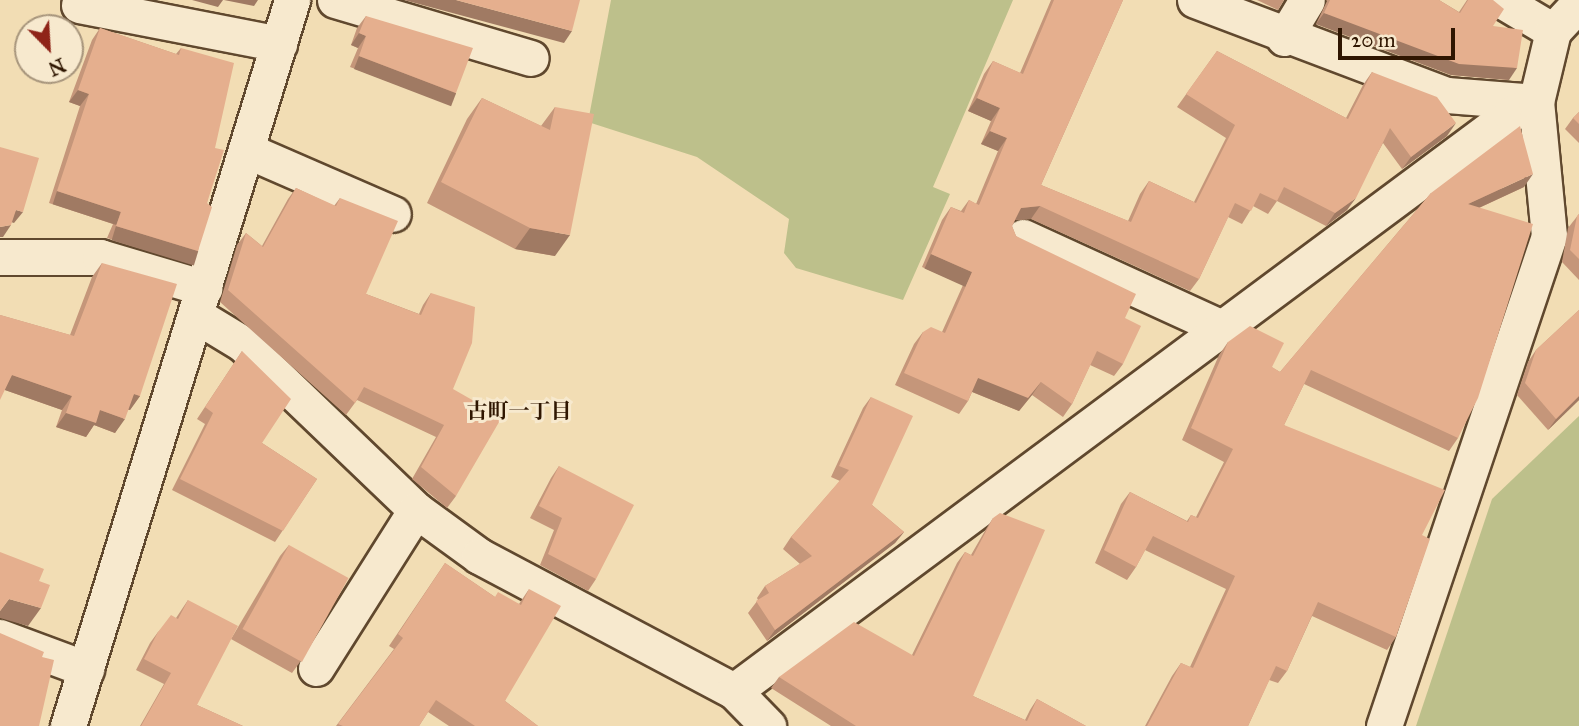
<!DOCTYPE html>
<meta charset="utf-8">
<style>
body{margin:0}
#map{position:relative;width:1579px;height:726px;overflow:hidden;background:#f2ddb4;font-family:"IM FELL Great Primer","Noto Serif JP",serif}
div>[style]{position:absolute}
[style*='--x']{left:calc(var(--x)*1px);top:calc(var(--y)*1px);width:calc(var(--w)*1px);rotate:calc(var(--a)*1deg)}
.green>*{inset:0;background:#bdc08b}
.roads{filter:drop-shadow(2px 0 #60482e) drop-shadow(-2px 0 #60482e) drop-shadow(0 2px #60482e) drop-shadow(0 -2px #60482e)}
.minor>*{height:35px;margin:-17.5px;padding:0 17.5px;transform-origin:17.5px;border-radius:17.5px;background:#f7e9ce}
.wall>*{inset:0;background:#c5967a}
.shaded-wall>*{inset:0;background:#a07a63;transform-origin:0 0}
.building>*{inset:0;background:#e5af8e;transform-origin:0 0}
span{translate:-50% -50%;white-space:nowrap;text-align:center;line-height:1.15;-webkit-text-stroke:6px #f7e9ce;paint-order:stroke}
.neighbourhood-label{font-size:21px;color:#2f1601;font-weight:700}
.north{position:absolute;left:14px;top:14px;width:70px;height:70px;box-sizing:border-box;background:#f7e9ce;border:2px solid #a7957c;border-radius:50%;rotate:156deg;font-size:19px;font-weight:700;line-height:28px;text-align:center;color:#2f1601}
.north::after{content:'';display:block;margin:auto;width:24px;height:32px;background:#8f2418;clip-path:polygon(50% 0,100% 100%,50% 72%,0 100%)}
.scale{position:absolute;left:1338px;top:28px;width:117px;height:32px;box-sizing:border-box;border:4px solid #2f1601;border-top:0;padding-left:9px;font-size:21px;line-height:24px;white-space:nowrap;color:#2f1601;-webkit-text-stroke:5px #f7e9ce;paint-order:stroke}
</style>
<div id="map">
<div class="green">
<div style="clip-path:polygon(611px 0,1013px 0,933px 187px,950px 194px,903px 300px,796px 268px,784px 253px,789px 219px,697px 157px,588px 122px)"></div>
<div style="clip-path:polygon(1579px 416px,1579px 726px,1416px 726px,1492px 499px)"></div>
</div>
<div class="roads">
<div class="minor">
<div style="--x:335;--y:0;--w:204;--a:16.5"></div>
<div style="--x:1195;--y:0;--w:269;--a:20.7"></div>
<div style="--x:1447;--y:95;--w:89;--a:4.5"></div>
<div style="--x:1501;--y:0;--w:61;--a:30.8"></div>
<div style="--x:79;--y:5;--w:204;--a:11"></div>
<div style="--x:1284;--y:38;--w:44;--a:-58.8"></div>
<div style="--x:246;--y:150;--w:160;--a:23.5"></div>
<div style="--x:1023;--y:237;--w:219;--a:24.6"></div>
<div style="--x:0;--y:257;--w:100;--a:0"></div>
<div style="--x:100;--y:257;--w:109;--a:16.6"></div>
<div style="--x:197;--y:316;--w:54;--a:31.3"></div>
<div style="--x:243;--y:344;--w:240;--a:43.8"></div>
<div style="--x:416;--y:510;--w:78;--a:36.1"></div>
<div style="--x:479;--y:556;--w:289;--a:27.9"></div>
<div style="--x:734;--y:691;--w:49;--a:45.8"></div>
<div style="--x:0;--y:637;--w:92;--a:20.4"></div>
<div style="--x:316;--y:668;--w:187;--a:-57.7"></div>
<div style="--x:734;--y:691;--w:967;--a:-36.63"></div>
<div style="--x:1510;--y:114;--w:29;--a:-25"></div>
<div style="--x:68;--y:726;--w:760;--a:-72.85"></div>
<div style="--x:1384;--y:726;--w:517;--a:-71.39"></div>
<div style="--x:1549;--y:236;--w:135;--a:-95.5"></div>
<div style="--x:1536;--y:102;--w:73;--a:-76.5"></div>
<div style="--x:1553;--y:31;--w:38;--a:-47"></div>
</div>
</div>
<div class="wall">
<div style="clip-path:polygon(1051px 0,1123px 0,1041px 185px,1128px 221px,1140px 194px,1149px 181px,1194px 202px,1226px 138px,1177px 107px,1217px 51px,1346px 118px,1363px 85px,1372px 72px,1447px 136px,1402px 169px,1383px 143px,1347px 210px,1326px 226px,1277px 201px,1268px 214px,1253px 206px,1242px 224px,1228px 217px,1199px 279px,1190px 291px,1031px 219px,1015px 220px,1012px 226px,1016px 236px,1125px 318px,1123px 364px,1114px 376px,1090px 365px,1072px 404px,1063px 417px,1032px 395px,1019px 411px,972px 392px,968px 401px,959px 414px,895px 385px,914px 344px,923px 332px,942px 332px,963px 285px,922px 267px,942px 220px,951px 207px,961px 211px,969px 200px,976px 204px,998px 151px,981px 144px,991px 121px,968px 111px,984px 74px,993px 61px,1020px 73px)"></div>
<div style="clip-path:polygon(1257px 0,1284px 0,1278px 10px)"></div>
<div style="clip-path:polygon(1326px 0,1439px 0,1459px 12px,1467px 0,1493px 0,1493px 26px,1509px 80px,1451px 75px,1316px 24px,1327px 1px)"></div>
<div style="clip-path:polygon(366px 16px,456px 93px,448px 104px,350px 67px,358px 48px,351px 45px,357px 28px)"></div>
<div style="clip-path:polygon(100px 28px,176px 54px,181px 48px,215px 148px,207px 203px,198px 251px,190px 263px,107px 238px,113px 224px,49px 203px,80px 106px,69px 102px,92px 40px)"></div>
<div style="clip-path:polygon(482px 98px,541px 126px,555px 107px,555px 256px,515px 249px,427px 203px,467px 119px)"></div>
<div style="clip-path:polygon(1579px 112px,1579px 143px,1565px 129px,1573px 118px)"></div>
<div style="clip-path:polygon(1524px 187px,1479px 208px,1458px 438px,1449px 451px,1304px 384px,1284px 425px,1422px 535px,1396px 637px,1387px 650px,1312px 616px,1287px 671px,1278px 683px,1269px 680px,1248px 726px,1145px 726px,1172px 676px,1181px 663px,1190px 667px,1226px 589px,1145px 550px,1136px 567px,1127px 580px,1095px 563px,1121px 504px,1130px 492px,1187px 521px,1191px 515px,1196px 517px,1224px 462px,1182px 440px,1219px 355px,1228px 342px,1280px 372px,1431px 193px)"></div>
<div style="clip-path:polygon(296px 188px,334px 206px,340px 198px,366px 294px,419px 314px,423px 305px,431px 293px,453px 389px,456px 496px,447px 508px,412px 479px,436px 437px,357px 400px,346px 415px,220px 302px,237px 245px,246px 233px,262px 246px,288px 199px)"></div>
<div style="clip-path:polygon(1579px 214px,1579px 280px,1562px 262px,1568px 228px)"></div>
<div style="clip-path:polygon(102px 263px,140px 396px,130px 410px,128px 410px,115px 433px,94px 425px,86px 437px,56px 427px,62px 410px,5px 390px,0 315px,70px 335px,92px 277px)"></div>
<div style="clip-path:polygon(1579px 310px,1579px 400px,1548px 430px,1517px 395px,1528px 362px,1536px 350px)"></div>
<div style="clip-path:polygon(242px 351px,262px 443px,317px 479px,275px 542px,172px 490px,205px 424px,197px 419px)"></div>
<div style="clip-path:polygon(871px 397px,872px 505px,904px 532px,895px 543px,767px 641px,748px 613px,758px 600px,757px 598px,765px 586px,800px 564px,783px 549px,791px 537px,840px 481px,831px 477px,863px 408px)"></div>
<div style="clip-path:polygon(559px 466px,596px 579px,588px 591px,540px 565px,554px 530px,530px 518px,551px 478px)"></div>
<div style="clip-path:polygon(993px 518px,973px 696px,1025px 720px,1030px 710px,1037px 699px,1086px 726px,831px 726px,771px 688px,779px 677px,912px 655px,957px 563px,965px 552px,971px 555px,986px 529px)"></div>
<div style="clip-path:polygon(289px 545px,300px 662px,292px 673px,231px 639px,280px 556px)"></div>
<div style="clip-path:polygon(445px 563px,495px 597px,519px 604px,529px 589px,505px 701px,538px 726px,449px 726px,428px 712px,419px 726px,336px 726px,394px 649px,389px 646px)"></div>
<div style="clip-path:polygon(188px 600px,197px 705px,243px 726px,140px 726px,164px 684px,136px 670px,150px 643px,158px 632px,176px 618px)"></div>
</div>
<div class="shaded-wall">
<div style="clip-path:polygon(192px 0,223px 0,218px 7px)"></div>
<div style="clip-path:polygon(224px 0,258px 0,254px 6px)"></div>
<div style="clip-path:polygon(404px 0,456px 0,572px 31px,564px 43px)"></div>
<div style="clip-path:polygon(1324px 13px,1517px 68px,1509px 80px,1451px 75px,1316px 24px)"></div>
<div style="clip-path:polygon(359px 33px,366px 36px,358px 48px,351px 45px)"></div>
<div style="left:359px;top:56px;width:104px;height:14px;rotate:21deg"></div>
<div style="clip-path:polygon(78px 90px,89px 94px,80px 106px,69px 102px)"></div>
<div style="clip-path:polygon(977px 98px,1000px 108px,991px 121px,968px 111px)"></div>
<div style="clip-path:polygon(1456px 123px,1447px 136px,1402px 169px,1411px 157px)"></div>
<div style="clip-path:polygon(990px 131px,1007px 138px,998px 151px,981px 144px)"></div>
<div style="clip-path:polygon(1533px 174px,1524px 187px,1459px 217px,1468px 204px)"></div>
<div style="left:57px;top:191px;width:67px;height:14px;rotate:18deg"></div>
<div style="clip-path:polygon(1356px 198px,1347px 210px,1326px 226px,1335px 213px)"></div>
<div style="clip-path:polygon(1040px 206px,1031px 219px,1012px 220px,1021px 208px)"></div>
<div style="clip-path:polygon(16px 210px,23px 212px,14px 223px,8px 221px)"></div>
<div style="clip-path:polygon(11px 225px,3px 237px,0 237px,0 227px)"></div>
<div style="left:116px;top:226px;width:86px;height:15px;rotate:17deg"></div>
<div style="clip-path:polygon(530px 228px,570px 235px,555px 256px,515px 249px)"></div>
<div style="left:931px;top:254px;width:45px;height:16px;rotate:24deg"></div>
<div style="clip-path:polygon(12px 375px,72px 396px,62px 410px,2px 389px)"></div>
<div style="clip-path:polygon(978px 378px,1041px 382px,1032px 395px,1019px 411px,970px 391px)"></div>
<div style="clip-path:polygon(134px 394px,140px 396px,130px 410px,124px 408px)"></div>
<div style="clip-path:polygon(1579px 396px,1579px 400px,1548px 430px,1556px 419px)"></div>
<div style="clip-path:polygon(100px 410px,125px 419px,115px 433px,94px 425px,86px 437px,56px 427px,66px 413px)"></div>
<div style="clip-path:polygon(904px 532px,895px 543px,767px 641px,775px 630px)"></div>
<div style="clip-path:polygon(9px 599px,41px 608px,28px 626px,0 618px,0 611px)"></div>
</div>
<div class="building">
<div style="clip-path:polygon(456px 0,580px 0,572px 31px)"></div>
<div style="clip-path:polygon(1054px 0,1123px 0,1041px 185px,1131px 222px,1149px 181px,1196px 203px,1235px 125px,1186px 94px,1217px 51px,1348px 119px,1372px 72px,1437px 97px,1456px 123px,1411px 157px,1390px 128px,1356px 198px,1335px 213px,1284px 187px,1277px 201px,1260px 193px,1251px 211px,1235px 203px,1199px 279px,1040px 206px,1021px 208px,1012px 226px,1016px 236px,1136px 294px,1125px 318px,1141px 326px,1123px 364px,1097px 351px,1072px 404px,1041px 382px,1028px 398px,978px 378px,968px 401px,904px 373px,923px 332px,931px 327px,945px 333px,972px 272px,931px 254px,951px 207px,964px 213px,969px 200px,979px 205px,1007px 138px,990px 131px,1000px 108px,977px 98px,993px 61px,1023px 74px)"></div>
<div style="clip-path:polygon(1330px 0,1439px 0,1460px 13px,1468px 0,1493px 0,1504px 9px,1493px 26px,1523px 30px,1517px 68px,1459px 64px,1324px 13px)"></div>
<div style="clip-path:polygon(366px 16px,473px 48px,456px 93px,359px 56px,366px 36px,359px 33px)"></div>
<div style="clip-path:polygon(100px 28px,179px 55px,181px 48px,234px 63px,215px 148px,224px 150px,207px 203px,212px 207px,198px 251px,116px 226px,121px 212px,57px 191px,89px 94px,78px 90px)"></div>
<div style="clip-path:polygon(482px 98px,550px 130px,555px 107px,594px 114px,570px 235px,530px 228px,441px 182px)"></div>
<div style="clip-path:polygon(1579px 112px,1579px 124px,1573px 118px)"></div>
<div style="clip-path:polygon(1520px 126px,1533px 174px,1468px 204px,1533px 224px,1478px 398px,1458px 438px,1311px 370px,1284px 425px,1445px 490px,1422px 535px,1430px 539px,1396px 637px,1318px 602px,1287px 671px,1276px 666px,1248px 726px,1147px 726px,1181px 663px,1193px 668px,1235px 576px,1153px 536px,1136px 567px,1104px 550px,1130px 492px,1188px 522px,1191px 515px,1198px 518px,1233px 449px,1191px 428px,1228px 342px,1250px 326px,1284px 343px,1272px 367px,1280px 372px,1431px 193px)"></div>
<div style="clip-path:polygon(0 147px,39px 158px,23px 212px,16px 210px,11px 225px,0 227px)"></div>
<div style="clip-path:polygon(296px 188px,336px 206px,340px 198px,398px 221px,366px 294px,421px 315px,431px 293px,475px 307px,472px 343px,453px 389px,502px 417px,456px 496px,421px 467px,444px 425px,364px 387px,355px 403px,228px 290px,246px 233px,263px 247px)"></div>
<div style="clip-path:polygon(1579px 214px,1579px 259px,1570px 250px,1577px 216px)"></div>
<div style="clip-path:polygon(102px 263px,177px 284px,140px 396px,134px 394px,125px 419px,100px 410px,96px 423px,66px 413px,72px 396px,12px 375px,0 400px,0 315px,74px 336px)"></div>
<div style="clip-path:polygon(1579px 310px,1579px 396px,1556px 419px,1525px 383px,1536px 350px)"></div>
<div style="clip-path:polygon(242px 351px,291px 399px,262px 443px,317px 479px,283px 531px,180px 479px,213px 413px,205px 407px)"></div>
<div style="clip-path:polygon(871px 397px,913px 416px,872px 505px,904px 532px,775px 630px,756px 601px,769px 593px,765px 586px,812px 556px,791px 537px,849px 470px,839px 466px)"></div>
<div style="clip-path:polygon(559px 466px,634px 505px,596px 579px,548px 554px,562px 518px,539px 506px)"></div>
<div style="clip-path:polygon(1000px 513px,1045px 530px,973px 696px,1027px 721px,1037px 699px,1086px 726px,856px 726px,779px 677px,854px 622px,914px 656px,965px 552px,973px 556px,993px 518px)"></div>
<div style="left:289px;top:545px;width:68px;height:96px;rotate:29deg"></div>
<div style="clip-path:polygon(0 552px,44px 569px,39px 581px,50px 585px,41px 608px,9px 599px,0 611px)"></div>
<div style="clip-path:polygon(445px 563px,495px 597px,498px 592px,521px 605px,529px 589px,561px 606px,505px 701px,538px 726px,475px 726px,436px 700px,419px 726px,343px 726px,338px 724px,403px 638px,398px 634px)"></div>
<div style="clip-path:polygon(188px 600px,238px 626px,197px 705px,243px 726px,141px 726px,171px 673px,144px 659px,158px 632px,171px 615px,178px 619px)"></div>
<div style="clip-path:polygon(0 633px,44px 652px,42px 657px,54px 660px,39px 726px,0 726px)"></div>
</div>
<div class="neighbourhood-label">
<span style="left:519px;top:411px">古町一丁目</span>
</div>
<div class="north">N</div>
<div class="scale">20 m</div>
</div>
